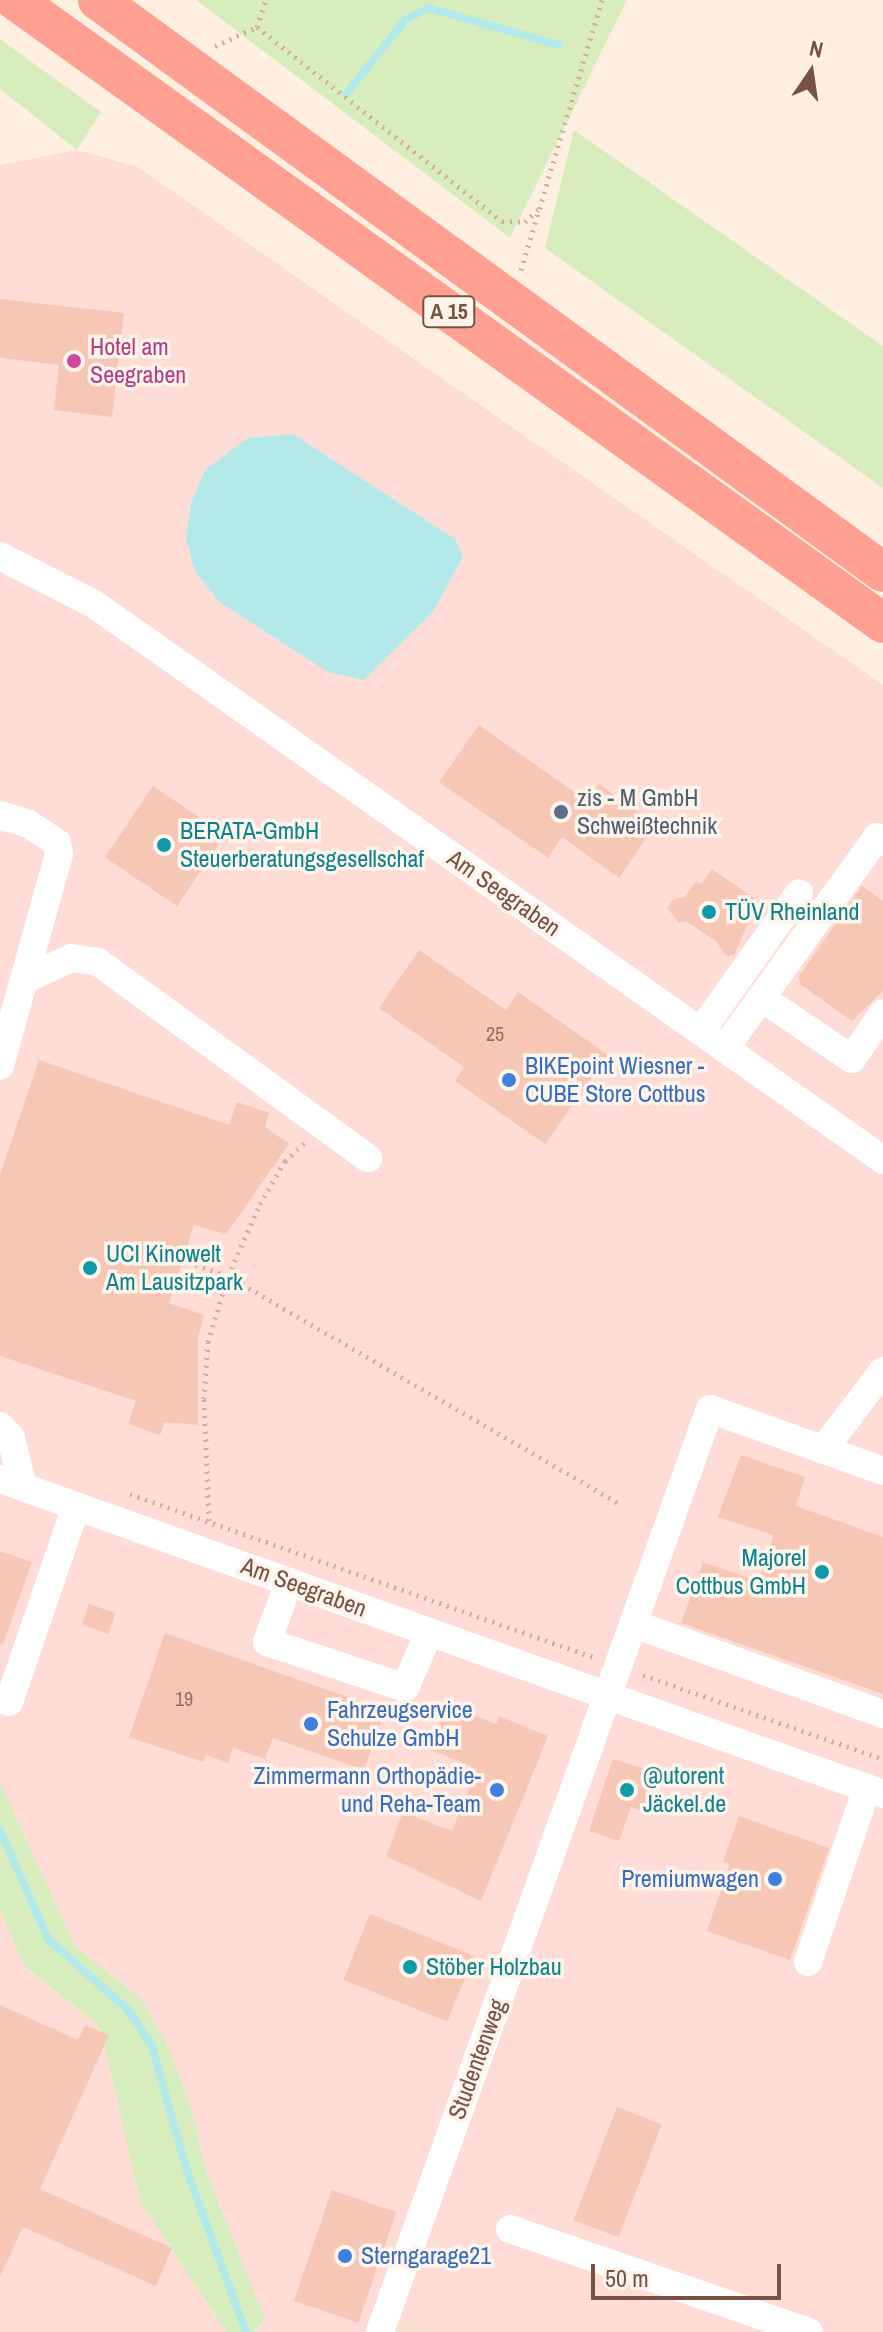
<!DOCTYPE html>
<meta charset="utf-8">
<style>
body{margin:0}
#map{position:relative;width:883px;height:2332px;overflow:hidden;background:#feefe1;font-family:"Archivo Narrow",sans-serif}
div>[style]{position:absolute}
[style*='--x']{left:calc(var(--x)*1px);top:calc(var(--y)*1px);width:calc(var(--w)*1px);rotate:calc(var(--a)*1deg)}
.residential>*{inset:0;background:#f7e0cf}
.commercial>*{inset:0;background:#ffdcd5}
.green>*{inset:0;background:#d8edbe}
.water>*{inset:0;background:#b4e9ea}
.stream>*{height:8px;margin:-4px;padding:0 4px;transform-origin:4px;border-radius:4px;background:#b4e9ea}
.building>*{inset:0;background:#f7c7b6;transform-origin:0 0}
.path>*{height:5px;margin-top:-2.5px;transform-origin:0;background:repeating-linear-gradient(90deg,#dcaa99 0 2px,transparent 0 8px)}
.minor>*{height:28px;margin:-14px;padding:0 14px;transform-origin:14px;border-radius:14px;background:#fff}
.highway>*{height:40px;margin:-20px;padding:0 20px;transform-origin:20px;border-radius:20px;background:#ffa092}
.dots>*{width:22px;height:22px;translate:-50% -50%;box-sizing:border-box;border:4px solid #fff4ea;border-radius:50%}
span{translate:-50% -50%;white-space:nowrap;text-align:center;line-height:1.15;-webkit-text-stroke:7px #fff4ea;paint-order:stroke}
.number-label{font-size:20px;color:#986e61}
.number-label span{-webkit-text-stroke-width:0}
.shield-label span{padding:2px 6px;background:#fff4ea;border:2px solid;border-radius:6px;-webkit-text-stroke-width:0}
.shield-label{font-size:22px;color:#785145;font-weight:700}
.hotel-label{font-size:24px;color:#b23c85}
.left{translate:0 -50%;text-align:left}
.service-label{font-size:24px;color:#4e5e75}
.culture-label{font-size:24px;color:#0d838f}
.right{translate:-100% -50%;text-align:right}
.street-label{font-size:24px;color:#785145}
.shop-label{font-size:24px;color:#366cbe}
.north{position:absolute;left:771px;top:32px;width:80px;height:80px;-webkit-text-stroke:6px #fff4ea;paint-order:stroke;rotate:13deg;font-size:22px;font-weight:700;line-height:32px;text-align:center;color:#785145}
.north::after{content:'';display:block;margin:auto;width:28px;height:36px;background:#785145;clip-path:polygon(50% 0,100% 100%,50% 72%,0 100%)}
.scale{position:absolute;left:591px;top:2264px;width:190px;height:36px;box-sizing:border-box;border:4px solid #785145;border-top:0;padding-left:10px;font-size:24px;line-height:28px;white-space:nowrap;color:#785145;-webkit-text-stroke:6px #fff4ea;paint-order:stroke}
</style>
<div id="map">
<div class="residential">
<div style="clip-path:polygon(397px 2319px,435px 2332px,393px 2332px)"></div>
</div>
<div class="commercial">
<div style="clip-path:polygon(77px 150px,138px 167px,883px 685px,883px 2332px,435px 2332px,398px 2319px,393px 2332px,256px 2332px,265px 2319px,207px 2173px,191px 2107px,167px 2044px,142px 2000px,75px 1946px,0 1782px,0 165px)"></div>
<div style="clip-path:polygon(0 1910px,25px 1968px,100px 2027px,140px 2201px,226px 2332px,0 2332px)"></div>
</div>
<div class="green">
<div style="clip-path:polygon(196px 0,627px 0,510px 238px)"></div>
<div style="clip-path:polygon(0 39px,101px 112px,77px 150px,0 89px)"></div>
<div style="clip-path:polygon(574px 130px,883px 346px,883px 488px,545px 248px)"></div>
<div style="clip-path:polygon(0 1782px,75px 1946px,142px 2000px,167px 2044px,191px 2107px,207px 2173px,265px 2319px,255px 2332px,226px 2332px,140px 2201px,100px 2027px,25px 1967px,0 1910px)"></div>
</div>
<div class="water">
<div style="clip-path:polygon(293px 434px,455px 539px,463px 557px,432px 613px,364px 680px,328px 672px,219px 602px,195px 571px,186px 538px,191px 503px,205px 470px,248px 438px)"></div>
</div>
<div class="stream">
<div style="--x:347;--y:93;--w:93;--a:-51.5"></div>
<div style="--x:405;--y:20;--w:27;--a:-27"></div>
<div style="--x:429;--y:8;--w:135;--a:15.9"></div>
<div style="--x:0;--y:1830;--w:119;--a:66.2"></div>
<div style="--x:48;--y:1939;--w:107;--a:41.6"></div>
<div style="--x:128;--y:2010;--w:43;--a:56.3"></div>
<div style="--x:152;--y:2046;--w:130;--a:74.4"></div>
<div style="--x:187;--y:2171;--w:171;--a:69.9"></div>
</div>
<div class="building">
<div style="clip-path:polygon(0 299px,124px 313px,112px 417px,54px 410px,59px 365px,0 358px)"></div>
<div style="clip-path:polygon(479px 725px,587px 801px,599px 784px,656px 824px,619px 878px,562px 837px,548px 858px,439px 782px)"></div>
<div style="left:153px;top:786px;width:87px;height:86px;rotate:34deg"></div>
<div style="clip-path:polygon(712px 869px,758px 901px,734px 955px,726px 956px,717px 942px,686px 921px,679px 923px,667px 908px,674px 899px,685px 897px,696px 881px,701px 884px)"></div>
<div style="clip-path:polygon(862px 886px,883px 901px,883px 991px,852px 1021px,800px 984px,799px 976px)"></div>
<div style="clip-path:polygon(419px 950px,506px 1010px,518px 992px,608px 1055px,545px 1144px,455px 1081px,464px 1067px,379px 1008px)"></div>
<div style="clip-path:polygon(39px 1060px,229px 1125px,237px 1102px,269px 1113px,265px 1127px,289px 1144px,226px 1234px,194px 1225px,169px 1303px,204px 1315px,198px 1337px,198px 1425px,165px 1422px,160px 1435px,128px 1424px,136px 1401px,0 1356px,0 1175px)"></div>
<div style="clip-path:polygon(741px 1455px,805px 1477px,796px 1506px,883px 1537px,883px 1694px,681px 1623px,703px 1562px,758px 1581px,774px 1535px,718px 1517px)"></div>
<div style="clip-path:polygon(0 1551px,32px 1562px,3px 1644px,0 1644px)"></div>
<div style="left:89px;top:1604px;width:28px;height:22px;rotate:19deg"></div>
<div style="clip-path:polygon(165px 1633px,385px 1710px,364px 1770px,273px 1738px,265px 1759px,233px 1748px,228px 1763px,206px 1755px,203px 1762px,129px 1737px)"></div>
<div style="clip-path:polygon(447px 1704px,496px 1724px,499px 1716px,548px 1736px,481px 1901px,386px 1856px,403px 1812px,452px 1831px,477px 1769px,429px 1749px)"></div>
<div style="clip-path:polygon(613px 1759px,658px 1773px,645px 1812px,631px 1807px,619px 1841px,589px 1831px)"></div>
<div style="clip-path:polygon(739px 1816px,829px 1848px,790px 1960px,707px 1931px,730px 1864px,723px 1862px)"></div>
<div style="left:370px;top:1914px;width:112px;height:71px;rotate:22deg"></div>
<div style="clip-path:polygon(0 2005px,78px 2040px,85px 2025px,109px 2035px,40px 2189px,172px 2248px,156px 2286px,23px 2227px,0 2277px)"></div>
<div style="left:617px;top:2107px;width:48px;height:121px;rotate:21deg"></div>
<div style="left:332px;top:2190px;width:68px;height:117px;rotate:19deg"></div>
</div>
<div class="path">
<div style="--x:257;--y:27;--w:28;--a:-72"></div>
<div style="--x:215;--y:46;--w:46;--a:-24.3"></div>
<div style="--x:257;--y:27;--w:313;--a:38.4"></div>
<div style="--x:502;--y:221;--w:23;--a:2"></div>
<div style="--x:525;--y:222;--w:18;--a:-43"></div>
<div style="--x:521;--y:270;--w:282;--a:-73.3"></div>
<div style="--x:188;--y:1262;--w:42;--a:19.3"></div>
<div style="--x:228;--y:1276;--w:456;--a:30.2"></div>
<div style="--x:130;--y:1494;--w:494;--a:19.4"></div>
<div style="--x:209;--y:1521;--w:122;--a:-92.3"></div>
<div style="--x:204;--y:1399;--w:57;--a:-86"></div>
<div style="--x:208;--y:1342;--w:69;--a:-73.1"></div>
<div style="--x:228;--y:1276;--w:79;--a:-66"></div>
<div style="--x:260;--y:1204;--w:50;--a:-59.8"></div>
<div style="--x:285;--y:1161;--w:26;--a:-43"></div>
<div style="--x:643;--y:1675;--w:254;--a:19.3"></div>
</div>
<div class="minor">
<div style="--x:0;--y:556;--w:106;--a:27.1"></div>
<div style="--x:94;--y:604;--w:965;--a:35.17"></div>
<div style="--x:0;--y:815;--w:30;--a:17"></div>
<div style="--x:29;--y:824;--w:34;--a:34"></div>
<div style="--x:57;--y:843;--w:11;--a:80"></div>
<div style="--x:59;--y:854;--w:220;--a:105.6"></div>
<div style="--x:28;--y:978;--w:47;--a:-24.9"></div>
<div style="--x:71;--y:958;--w:27;--a:8"></div>
<div style="--x:98;--y:962;--w:334;--a:36"></div>
<div style="--x:763;--y:999;--w:107;--a:34"></div>
<div style="--x:852;--y:1059;--w:55;--a:-56"></div>
<div style="--x:701;--y:1031;--w:169;--a:-54.6"></div>
<div style="--x:725;--y:1048;--w:260;--a:-54.2"></div>
<div style="--x:877;--y:837;--w:8;--a:40"></div>
<div style="--x:0;--y:1426;--w:16;--a:47"></div>
<div style="--x:11;--y:1438;--w:50;--a:76.2"></div>
<div style="--x:823;--y:1450;--w:99;--a:-52.8"></div>
<div style="--x:0;--y:1479;--w:938;--a:19.63"></div>
<div style="--x:289;--y:1582;--w:64;--a:110.1"></div>
<div style="--x:267;--y:1642;--w:145;--a:18.4"></div>
<div style="--x:405;--y:1688;--w:61;--a:-66.8"></div>
<div style="--x:634;--y:1624;--w:265;--a:19.9"></div>
<div style="--x:0;--y:1699;--w:9;--a:18"></div>
<div style="--x:9;--y:1702;--w:207;--a:-71.1"></div>
<div style="--x:808;--y:1962;--w:184;--a:-71.3"></div>
<div style="--x:510;--y:2229;--w:316;--a:19"></div>
<div style="--x:380;--y:2332;--w:980;--a:-70.33"></div>
<div style="--x:710;--y:1409;--w:184;--a:19.7"></div>
</div>
<div class="highway">
<div style="--x:15;--y:0;--w:1068;--a:35.67"></div>
<div style="--x:98;--y:0;--w:971;--a:36.08"></div>
</div>
<div class="dots">
<div style="left:74px;top:361px;background:#d1479c"></div>
<div style="left:561px;top:812px;background:#5c6f8a"></div>
<div style="left:164px;top:845px;background:#0f9aa8"></div>
<div style="left:709px;top:912px;background:#0f9aa8"></div>
<div style="left:509px;top:1080px;background:#3f7fe0"></div>
<div style="left:90px;top:1268px;background:#0f9aa8"></div>
<div style="left:822px;top:1572px;background:#0f9aa8"></div>
<div style="left:311px;top:1724px;background:#3f7fe0"></div>
<div style="left:497px;top:1790px;background:#3f7fe0"></div>
<div style="left:627px;top:1790px;background:#0f9aa8"></div>
<div style="left:775px;top:1879px;background:#3f7fe0"></div>
<div style="left:410px;top:1967px;background:#0f9aa8"></div>
<div style="left:345px;top:2256px;background:#3f7fe0"></div>
</div>
<div class="number-label">
<span style="left:495px;top:1033px">25</span>
<span style="left:184px;top:1698px">19</span>
</div>
<div class="shield-label">
<span style="left:449px;top:312px">A 15</span>
</div>
<div class="hotel-label">
<span class="left" style="left:90px;top:361px">Hotel am<br>Seegraben</span>
</div>
<div class="service-label">
<span class="left" style="left:577px;top:812px">zis - M GmbH<br>Schweißtechnik</span>
</div>
<div class="culture-label">
<span class="left" style="left:180px;top:845px">BERATA-GmbH<br>Steuerberatungsgesellschaf</span>
<span class="left" style="left:725px;top:912px">TÜV Rheinland</span>
<span class="left" style="left:106px;top:1268px">UCI Kinowelt<br>Am Lausitzpark</span>
<span class="right" style="left:806px;top:1572px">Majorel<br>Cottbus GmbH</span>
<span class="left" style="left:643px;top:1790px">@utorent<br>Jäckel.de</span>
<span class="left" style="left:426px;top:1967px">Stöber Holzbau</span>
</div>
<div class="street-label">
<span style="left:504px;top:893px;rotate:35deg">Am Seegraben</span>
<span style="left:304px;top:1587px;rotate:20deg">Am Seegraben</span>
<span style="left:477px;top:2059px;rotate:-70deg">Studentenweg</span>
</div>
<div class="shop-label">
<span class="left" style="left:525px;top:1080px">BIKEpoint Wiesner -<br>CUBE Store Cottbus</span>
<span class="left" style="left:327px;top:1724px">Fahrzeugservice<br>Schulze GmbH</span>
<span class="right" style="left:481px;top:1790px">Zimmermann Orthopädie-<br>und Reha-Team</span>
<span class="right" style="left:759px;top:1879px">Premiumwagen</span>
<span class="left" style="left:361px;top:2256px">Sterngarage21</span>
</div>
<div class="north">N</div>
<div class="scale">50 m</div>
</div>
